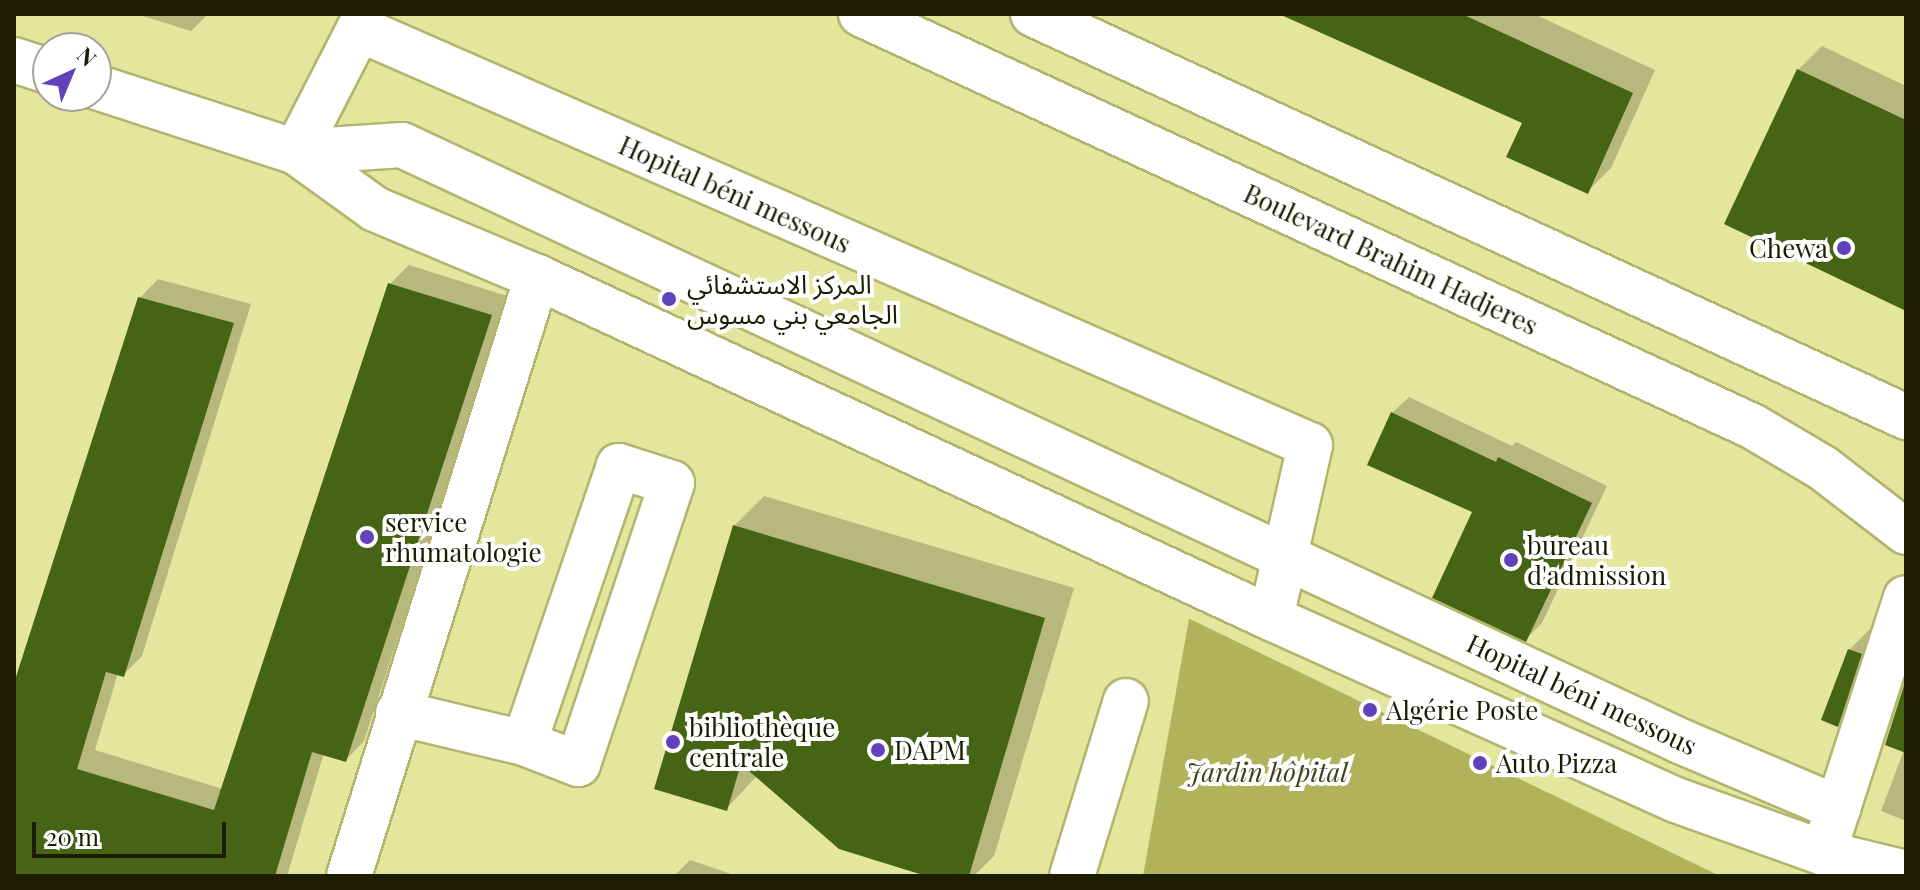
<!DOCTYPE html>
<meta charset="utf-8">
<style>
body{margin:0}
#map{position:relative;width:1920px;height:890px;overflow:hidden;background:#e4e69e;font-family:"Playfair Display","Noto Sans Arabic",serif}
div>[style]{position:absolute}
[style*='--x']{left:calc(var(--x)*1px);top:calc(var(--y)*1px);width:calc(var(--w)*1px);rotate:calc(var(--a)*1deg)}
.forest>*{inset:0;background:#b1b25a}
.shadow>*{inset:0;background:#0003}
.building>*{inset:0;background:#456515}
.roads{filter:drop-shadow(2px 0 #b3b46e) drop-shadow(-2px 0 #b3b46e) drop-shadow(0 2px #b3b46e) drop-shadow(0 -2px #b3b46e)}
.minor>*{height:44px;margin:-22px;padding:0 22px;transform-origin:22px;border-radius:22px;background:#fff}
.major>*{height:44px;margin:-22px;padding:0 22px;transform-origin:22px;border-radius:22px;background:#fff}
.dots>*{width:22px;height:22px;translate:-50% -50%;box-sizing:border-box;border:4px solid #fff;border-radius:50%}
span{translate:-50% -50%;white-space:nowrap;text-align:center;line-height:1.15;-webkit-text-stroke:8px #fff;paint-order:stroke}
.street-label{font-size:26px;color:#1c1c01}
.poi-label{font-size:26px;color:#1c1c01}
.right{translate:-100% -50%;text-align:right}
.left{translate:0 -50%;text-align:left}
.park-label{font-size:26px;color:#40401a;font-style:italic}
.frame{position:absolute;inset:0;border:16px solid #1c1c01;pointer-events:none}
.north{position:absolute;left:32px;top:32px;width:80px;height:80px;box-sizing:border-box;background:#fff;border:2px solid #a4a499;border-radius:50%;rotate:44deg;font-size:22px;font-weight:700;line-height:32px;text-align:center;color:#1c1c01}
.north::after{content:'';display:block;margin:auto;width:28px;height:36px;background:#6042ba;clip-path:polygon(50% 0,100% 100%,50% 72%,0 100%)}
.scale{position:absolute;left:32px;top:822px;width:194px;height:36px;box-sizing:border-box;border:4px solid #1c1c01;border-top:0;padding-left:10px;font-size:24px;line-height:28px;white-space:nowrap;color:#1c1c01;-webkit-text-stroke:6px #fff;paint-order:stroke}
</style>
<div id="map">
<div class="forest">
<div style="clip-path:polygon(1189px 619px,1190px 619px,1720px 876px,1143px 876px)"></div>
</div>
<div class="shadow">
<div style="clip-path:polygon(136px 14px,208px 14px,191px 31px)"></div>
<div style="clip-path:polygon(1284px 14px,1534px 14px,1655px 70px,1611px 168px,1588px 191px,1525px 122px)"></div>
<div style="clip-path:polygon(1822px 46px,1906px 86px,1906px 308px,1798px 70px)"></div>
<div style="clip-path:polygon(409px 265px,510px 297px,364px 741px,346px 760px,324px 753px,287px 876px,14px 876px,14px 690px,140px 298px,158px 279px,251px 304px,142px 656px,123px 675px,118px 673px,95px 750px,223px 789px,390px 284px)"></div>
<div style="clip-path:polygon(1409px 397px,1512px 446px,1516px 442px,1607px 486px,1542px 623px,1526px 639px,1475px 511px,1392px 413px)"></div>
<div style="clip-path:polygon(764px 496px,1074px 588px,994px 856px,974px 876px,933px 876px,757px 776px,726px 809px,734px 526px)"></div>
<div style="clip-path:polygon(1873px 626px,1884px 630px,1861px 701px,1838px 725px,1849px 650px)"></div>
<div style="clip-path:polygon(1906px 686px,1906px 821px,1881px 811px,1904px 750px)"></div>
<div style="clip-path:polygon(690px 860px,737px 876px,674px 876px)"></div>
</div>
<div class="building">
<div style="clip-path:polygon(1279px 14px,1462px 14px,1633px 93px,1588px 194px,1506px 157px,1522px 123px)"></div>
<div style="clip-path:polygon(1797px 69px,1906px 120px,1906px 311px,1724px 224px)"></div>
<div style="clip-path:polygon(388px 283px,492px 315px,346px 762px,312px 752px,275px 876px,14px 876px,14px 683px,138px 297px,234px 323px,124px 677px,106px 672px,77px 769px,214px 810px)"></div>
<div style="clip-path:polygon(1391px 412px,1496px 462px,1498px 457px,1592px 503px,1526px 642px,1432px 598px,1472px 512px,1367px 465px)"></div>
<div style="clip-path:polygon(733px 525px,1045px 618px,969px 876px,926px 876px,839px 849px,741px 764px,727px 811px,654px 789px)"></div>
<div style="clip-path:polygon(1848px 649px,1862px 654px,1838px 727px,1821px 720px)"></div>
<div style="clip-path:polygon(1906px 679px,1906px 753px,1885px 745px)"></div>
</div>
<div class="roads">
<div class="minor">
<div style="--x:14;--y:60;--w:36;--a:18"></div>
<div style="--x:96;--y:87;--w:210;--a:18"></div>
<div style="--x:296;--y:152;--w:97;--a:35.8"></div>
<div style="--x:375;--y:209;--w:176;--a:22.8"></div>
<div style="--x:537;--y:277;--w:809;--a:24.92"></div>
<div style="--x:1271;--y:618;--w:444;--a:24.2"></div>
<div style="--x:1676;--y:800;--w:157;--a:19.7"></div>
<div style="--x:1824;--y:853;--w:84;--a:13.7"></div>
<div style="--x:296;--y:152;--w:106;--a:-3.8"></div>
<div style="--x:402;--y:145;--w:1410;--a:25"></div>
<div style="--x:1680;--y:741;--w:172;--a:23"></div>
<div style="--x:296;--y:152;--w:138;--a:-62.9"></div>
<div style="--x:359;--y:29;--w:1038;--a:23.63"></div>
<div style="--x:1310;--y:445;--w:177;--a:102.7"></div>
<div style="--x:398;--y:713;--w:130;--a:13.4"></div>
<div style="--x:524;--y:743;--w:58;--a:21.3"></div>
<div style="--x:578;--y:764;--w:296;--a:-71.5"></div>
<div style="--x:672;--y:483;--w:56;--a:-162.2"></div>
<div style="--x:619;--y:466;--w:293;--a:108.9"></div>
<div style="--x:1829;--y:836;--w:250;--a:-72.1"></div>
<div style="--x:349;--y:876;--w:628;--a:-72.58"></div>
<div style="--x:1072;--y:876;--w:183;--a:-72.9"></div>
</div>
<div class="major">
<div style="--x:861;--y:14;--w:982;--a:24.82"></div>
<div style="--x:1752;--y:426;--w:82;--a:30.6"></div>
<div style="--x:1823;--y:468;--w:105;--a:37.6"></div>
<div style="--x:1033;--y:14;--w:962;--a:24.78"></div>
</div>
</div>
<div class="dots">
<div style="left:1844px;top:248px;background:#6042ba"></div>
<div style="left:669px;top:299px;background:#6042ba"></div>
<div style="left:367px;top:537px;background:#6042ba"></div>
<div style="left:1511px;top:560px;background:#6042ba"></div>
<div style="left:1370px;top:710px;background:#6042ba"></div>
<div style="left:673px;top:742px;background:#6042ba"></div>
<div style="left:878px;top:750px;background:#6042ba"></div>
<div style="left:1480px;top:763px;background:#6042ba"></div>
</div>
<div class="street-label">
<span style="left:735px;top:194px;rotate:24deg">Hopital béni messous</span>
<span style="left:1391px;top:259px;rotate:25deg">Boulevard Brahim Hadjeres</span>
<span style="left:1582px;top:694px;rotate:25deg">Hopital béni messous</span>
</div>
<div class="poi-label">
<span class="right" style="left:1828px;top:248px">Chewa</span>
<span class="left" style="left:687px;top:299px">المركز الاستشفائي<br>الجامعي بني مسوس</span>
<span class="left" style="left:385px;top:537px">service<br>rhumatologie</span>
<span class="left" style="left:1527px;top:560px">bureau<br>d'admission</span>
<span class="left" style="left:1386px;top:710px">Algérie Poste</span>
<span class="left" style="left:689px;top:742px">bibliothèque<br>centrale</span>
<span class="left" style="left:894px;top:750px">DAPM</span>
<span class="left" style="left:1496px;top:763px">Auto Pizza</span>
</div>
<div class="park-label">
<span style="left:1267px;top:772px">Jardin hôpital</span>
</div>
<div class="frame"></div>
<div class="north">N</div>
<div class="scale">20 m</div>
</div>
